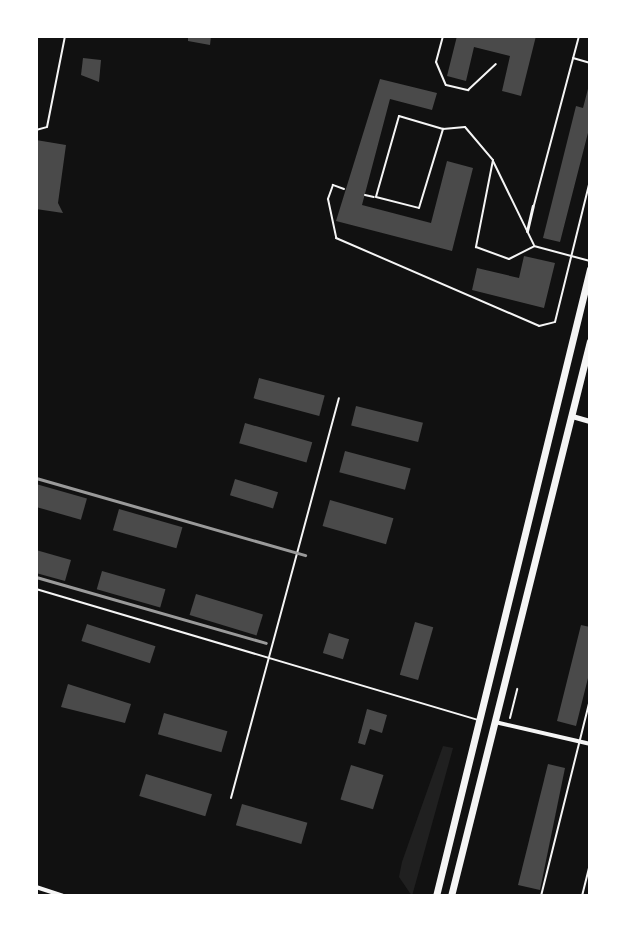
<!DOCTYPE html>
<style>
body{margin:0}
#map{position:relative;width:626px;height:932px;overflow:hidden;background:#111;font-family:"PT Sans",sans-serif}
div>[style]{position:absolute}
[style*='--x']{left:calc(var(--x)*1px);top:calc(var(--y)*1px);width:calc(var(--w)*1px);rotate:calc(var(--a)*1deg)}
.green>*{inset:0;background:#202020}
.building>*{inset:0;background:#4a4a4a;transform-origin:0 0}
.path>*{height:2px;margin:-1px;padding:0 1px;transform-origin:1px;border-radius:1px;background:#f5f5f5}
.service>*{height:2px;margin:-1px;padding:0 1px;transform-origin:1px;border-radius:1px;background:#f5f5f5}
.pedestrian>*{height:3px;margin:-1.5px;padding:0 1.5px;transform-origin:1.5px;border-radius:1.5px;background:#f5f5f5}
.minor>*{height:4px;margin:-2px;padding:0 2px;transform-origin:2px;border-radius:2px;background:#f5f5f5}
.tertiary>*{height:5px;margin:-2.5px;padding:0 2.5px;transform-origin:2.5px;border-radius:2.5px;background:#f5f5f5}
.primary>*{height:7px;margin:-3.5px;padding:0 3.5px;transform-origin:3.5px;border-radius:3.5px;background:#f5f5f5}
.rail>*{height:3px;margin:-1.5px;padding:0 1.5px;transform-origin:1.5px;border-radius:1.5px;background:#9a9a9a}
span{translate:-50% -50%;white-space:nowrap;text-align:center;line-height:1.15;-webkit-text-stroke:6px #fff;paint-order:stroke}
.frame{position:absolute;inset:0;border:38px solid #fff;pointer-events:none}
</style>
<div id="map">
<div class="green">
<div style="clip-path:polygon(443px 746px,453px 748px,412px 896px,399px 877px,402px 862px)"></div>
</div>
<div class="building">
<div style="clip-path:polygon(188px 36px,211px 36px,210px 45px,188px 41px)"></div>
<div style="clip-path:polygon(457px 36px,536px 36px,521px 96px,502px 91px,510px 56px,474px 47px,466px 81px,447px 76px)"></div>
<div style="clip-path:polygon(83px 58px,101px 60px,99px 82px,81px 75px)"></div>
<div style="clip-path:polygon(380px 79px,437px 93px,432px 110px,390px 99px,362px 205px,431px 223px,447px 161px,473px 168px,452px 251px,336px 221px)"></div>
<div style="clip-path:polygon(589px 85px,590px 125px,560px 242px,543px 238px,576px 106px,583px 108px)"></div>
<div style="clip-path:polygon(36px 140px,66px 145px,58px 203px,63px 213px,36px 209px)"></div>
<div style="clip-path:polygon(524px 256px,555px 263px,544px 308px,472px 290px,477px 268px,519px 278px)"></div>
<div style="left:259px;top:378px;width:68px;height:21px;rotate:15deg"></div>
<div style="left:356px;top:406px;width:69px;height:20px;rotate:14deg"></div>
<div style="left:245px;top:423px;width:70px;height:21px;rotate:16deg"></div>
<div style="left:345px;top:451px;width:68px;height:22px;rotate:15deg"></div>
<div style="left:235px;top:479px;width:45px;height:17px;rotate:17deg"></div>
<div style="left:36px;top:484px;width:53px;height:22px;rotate:16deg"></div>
<div style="left:330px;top:500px;width:66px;height:27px;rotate:16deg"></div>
<div style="left:119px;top:509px;width:66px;height:22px;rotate:16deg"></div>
<div style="clip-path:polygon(36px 550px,71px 560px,65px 581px,36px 573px)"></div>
<div style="left:102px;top:571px;width:66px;height:19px;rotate:16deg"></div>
<div style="left:196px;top:594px;width:70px;height:22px;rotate:17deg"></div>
<div style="left:415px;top:622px;width:19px;height:55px;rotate:16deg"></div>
<div style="left:87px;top:624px;width:72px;height:18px;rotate:18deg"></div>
<div style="clip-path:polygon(581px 625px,590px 627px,590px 670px,576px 726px,557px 721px)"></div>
<div style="left:329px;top:633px;width:21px;height:21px;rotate:17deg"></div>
<div style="clip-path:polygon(68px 684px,131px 704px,125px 723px,61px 707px)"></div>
<div style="clip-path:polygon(367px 709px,387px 715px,382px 733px,370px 729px,365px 745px,358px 743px)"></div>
<div style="left:164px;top:713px;width:66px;height:22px;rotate:16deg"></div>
<div style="clip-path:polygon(548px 764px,565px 768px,540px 890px,518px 885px)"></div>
<div style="left:351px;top:765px;width:34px;height:36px;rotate:17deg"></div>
<div style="left:146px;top:774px;width:69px;height:23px;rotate:17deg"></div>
<div style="left:242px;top:804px;width:68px;height:22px;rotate:16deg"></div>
</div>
<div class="path">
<div style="--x:510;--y:718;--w:30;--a:-76"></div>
</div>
<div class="service">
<div style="--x:443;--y:36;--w:27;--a:105"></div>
<div style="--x:436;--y:62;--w:25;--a:67"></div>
<div style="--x:446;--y:85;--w:23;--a:13"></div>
<div style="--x:468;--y:90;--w:38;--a:-43"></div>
<div style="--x:573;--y:58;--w:18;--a:16"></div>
<div style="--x:443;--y:129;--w:46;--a:-163.5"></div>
<div style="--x:399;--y:116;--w:84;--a:105.9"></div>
<div style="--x:376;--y:197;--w:44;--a:14.3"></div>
<div style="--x:419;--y:208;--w:83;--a:-73.1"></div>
<div style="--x:443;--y:129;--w:22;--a:-5"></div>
<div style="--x:465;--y:127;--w:43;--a:49.7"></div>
<div style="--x:493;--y:160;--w:89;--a:101.1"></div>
<div style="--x:476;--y:247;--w:35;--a:20"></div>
<div style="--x:509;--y:259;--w:28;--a:-27"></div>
<div style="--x:534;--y:246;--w:58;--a:15"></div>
<div style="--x:36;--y:130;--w:11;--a:-15"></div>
<div style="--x:47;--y:127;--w:93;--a:-78.8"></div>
<div style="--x:493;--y:161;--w:93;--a:64"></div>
<div style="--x:344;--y:189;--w:12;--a:-160"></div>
<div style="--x:333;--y:185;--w:15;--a:110"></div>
<div style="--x:328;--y:199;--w:40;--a:78"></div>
<div style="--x:336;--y:238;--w:221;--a:23.4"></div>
<div style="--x:539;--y:326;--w:16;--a:-14"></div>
<div style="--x:555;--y:322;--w:145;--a:-76.1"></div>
<div style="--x:365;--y:195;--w:9;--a:13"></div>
<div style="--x:534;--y:205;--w:175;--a:-75.1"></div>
<div style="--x:36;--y:589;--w:459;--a:16.5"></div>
<div style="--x:231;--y:798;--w:414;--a:-74.9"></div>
<div style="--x:541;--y:896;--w:202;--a:-76"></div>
<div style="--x:582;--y:896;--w:33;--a:-76"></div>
</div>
<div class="pedestrian">
<div style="--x:527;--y:231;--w:26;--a:-77"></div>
</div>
<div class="minor">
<div style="--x:495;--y:722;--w:98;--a:13"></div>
<div style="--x:36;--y:887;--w:28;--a:18"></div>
</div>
<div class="tertiary">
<div style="--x:572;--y:416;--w:19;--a:16"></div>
</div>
<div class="primary">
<div style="--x:436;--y:896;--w:646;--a:-76.2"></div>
<div style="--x:451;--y:896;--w:572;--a:-75.94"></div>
</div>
<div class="rail">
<div style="--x:36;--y:478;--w:280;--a:16"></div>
<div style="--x:36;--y:577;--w:239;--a:16"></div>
</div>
<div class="frame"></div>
</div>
